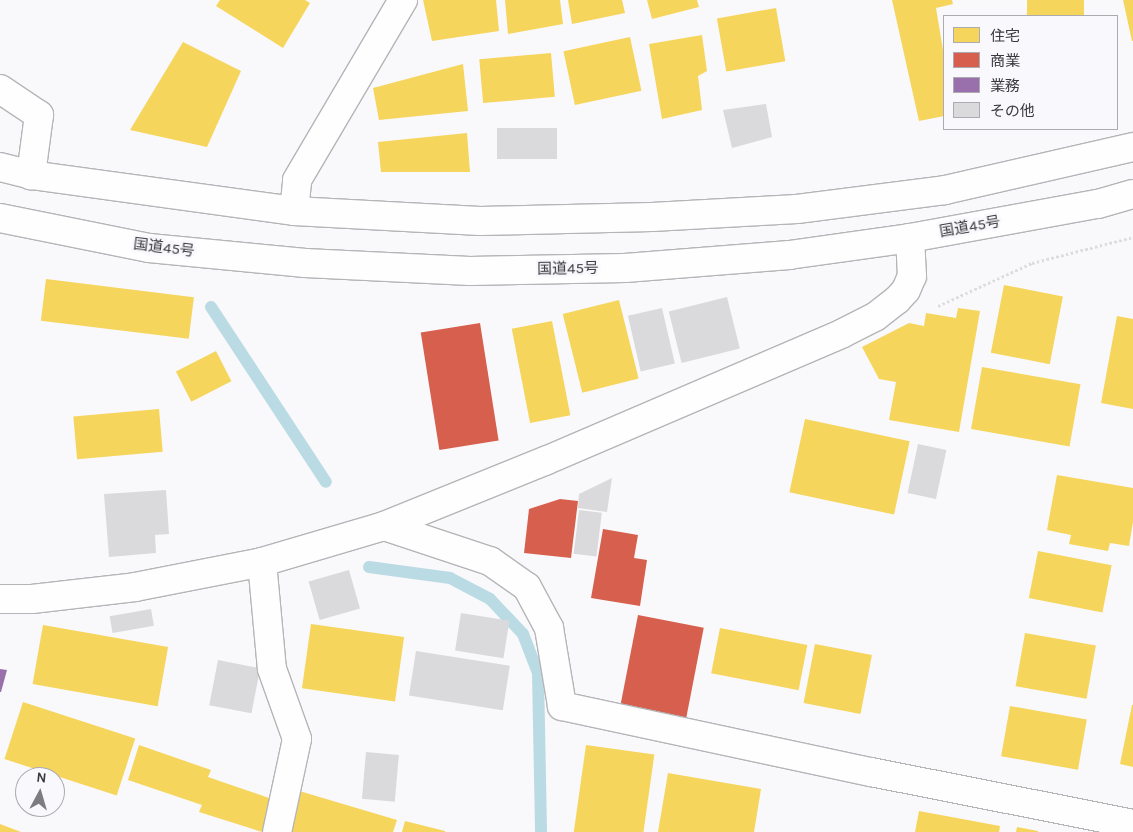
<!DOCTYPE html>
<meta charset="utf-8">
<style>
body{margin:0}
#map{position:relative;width:1133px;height:832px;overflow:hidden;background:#f9f9fc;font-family:Karla,"Noto Sans JP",sans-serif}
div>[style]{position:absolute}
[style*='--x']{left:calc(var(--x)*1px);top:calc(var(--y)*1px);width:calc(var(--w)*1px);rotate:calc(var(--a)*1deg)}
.homes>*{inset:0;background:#f6d55c;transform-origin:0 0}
.shops>*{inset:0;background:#d6604d;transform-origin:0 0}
.offices>*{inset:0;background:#9970ab}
.stream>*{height:12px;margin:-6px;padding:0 6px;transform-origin:6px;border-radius:6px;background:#bbdbe4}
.building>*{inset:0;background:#dadadc;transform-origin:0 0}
.path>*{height:3px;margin-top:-1.5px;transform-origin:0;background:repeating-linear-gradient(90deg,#dcdcdd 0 2.5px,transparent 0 5px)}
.roads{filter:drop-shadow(1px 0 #b5b5b8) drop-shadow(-1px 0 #b5b5b8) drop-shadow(0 1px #b5b5b8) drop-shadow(0 -1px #b5b5b8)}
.street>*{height:28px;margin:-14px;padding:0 14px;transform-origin:14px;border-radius:14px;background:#fefeff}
.secondary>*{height:28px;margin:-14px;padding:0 14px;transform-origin:14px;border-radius:14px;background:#fefeff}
.highway>*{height:28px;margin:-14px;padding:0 14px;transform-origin:14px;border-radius:14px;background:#fefeff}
span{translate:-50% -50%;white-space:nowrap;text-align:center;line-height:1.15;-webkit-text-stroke:5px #f8f8fd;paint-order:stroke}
.street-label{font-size:15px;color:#3a3a3c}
.legend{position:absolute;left:943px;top:15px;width:175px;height:115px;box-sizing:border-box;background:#f8f8fd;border:1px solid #acacb0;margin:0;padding:6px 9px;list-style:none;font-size:15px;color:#3a3a3c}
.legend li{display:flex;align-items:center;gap:10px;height:25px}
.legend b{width:25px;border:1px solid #acacb0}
.north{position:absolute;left:15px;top:767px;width:50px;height:50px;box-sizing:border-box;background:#f8f8fd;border:1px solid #acacb0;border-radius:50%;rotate:6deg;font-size:14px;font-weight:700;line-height:20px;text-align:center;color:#3a3a3c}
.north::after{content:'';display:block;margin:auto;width:18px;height:22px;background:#7d7d7f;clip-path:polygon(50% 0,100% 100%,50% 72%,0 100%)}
</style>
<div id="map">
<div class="homes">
<div style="clip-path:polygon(220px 0,305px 0,310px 3px,283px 48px,216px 6px)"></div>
<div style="clip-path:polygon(423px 0,496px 0,499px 31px,432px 41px)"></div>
<div style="clip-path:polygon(505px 0,560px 0,563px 24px,508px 34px)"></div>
<div style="clip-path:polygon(568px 0,622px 0,625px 13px,572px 24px)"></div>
<div style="clip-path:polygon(647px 0,697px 0,699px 7px,652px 19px)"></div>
<div style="clip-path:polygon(892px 0,952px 0,953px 4px,936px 8px,944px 56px,944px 116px,919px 121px)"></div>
<div style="left:1027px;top:0;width:57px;height:16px"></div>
<div style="clip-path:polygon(1123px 0,1133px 0,1133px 41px,1132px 41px)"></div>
<div style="left:776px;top:8px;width:54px;height:60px;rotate:80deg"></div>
<div style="clip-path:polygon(702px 35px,707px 71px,698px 76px,702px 110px,662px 119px,649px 44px)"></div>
<div style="left:630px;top:37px;width:55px;height:68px;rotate:78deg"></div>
<div style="clip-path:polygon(183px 42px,241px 71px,207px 147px,130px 130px)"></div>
<div style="left:551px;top:53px;width:44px;height:72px;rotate:85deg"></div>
<div style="clip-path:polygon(463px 64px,468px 111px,379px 120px,373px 88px)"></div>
<div style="clip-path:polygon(467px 133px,470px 172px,381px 172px,378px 142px)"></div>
<div style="left:46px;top:279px;width:149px;height:42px;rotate:7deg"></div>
<div style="left:1004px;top:285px;width:60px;height:69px;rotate:11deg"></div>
<div style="left:619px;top:300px;width:81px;height:58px;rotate:76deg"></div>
<div style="clip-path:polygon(958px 308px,980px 311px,959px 432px,889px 420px,896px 382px,879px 379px,862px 347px,909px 323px,924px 326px,926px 313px,956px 318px)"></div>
<div style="clip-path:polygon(1117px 316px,1133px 319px,1133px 409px,1101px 403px)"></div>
<div style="left:552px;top:321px;width:96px;height:41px;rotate:79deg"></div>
<div style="left:216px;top:351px;width:34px;height:45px;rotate:63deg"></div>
<div style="left:982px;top:367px;width:100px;height:63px;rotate:10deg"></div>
<div style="left:159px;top:409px;width:43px;height:86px;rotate:85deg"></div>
<div style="left:805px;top:419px;width:107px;height:75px;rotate:12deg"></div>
<div style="clip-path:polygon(1057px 475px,1133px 488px,1133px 522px,1129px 546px,1110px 543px,1108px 551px,1069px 544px,1071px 535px,1047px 530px)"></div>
<div style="left:1038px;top:551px;width:75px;height:48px;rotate:11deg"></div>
<div style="left:311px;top:624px;width:94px;height:65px;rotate:8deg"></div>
<div style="left:43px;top:625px;width:127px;height:60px;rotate:10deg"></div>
<div style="left:720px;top:628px;width:89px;height:46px;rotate:11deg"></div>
<div style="left:1025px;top:633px;width:72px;height:54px;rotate:10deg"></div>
<div style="left:815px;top:644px;width:58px;height:60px;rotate:11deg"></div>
<div style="left:23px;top:702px;width:118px;height:60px;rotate:18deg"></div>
<div style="clip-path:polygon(1132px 705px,1133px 705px,1133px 767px,1120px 764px)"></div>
<div style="left:1010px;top:706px;width:78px;height:51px;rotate:10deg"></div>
<div style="clip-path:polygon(139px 745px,211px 770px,208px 777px,272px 799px,262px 832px,199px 812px,202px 805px,128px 780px)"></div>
<div style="left:586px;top:745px;width:69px;height:88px;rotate:8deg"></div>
<div style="clip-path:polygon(668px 773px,761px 789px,754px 832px,658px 832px)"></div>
<div style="clip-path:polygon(296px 790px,397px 820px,393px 832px,283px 832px)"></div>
<div style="clip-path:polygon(919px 811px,1000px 826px,999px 832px,915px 832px)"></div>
<div style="clip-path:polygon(405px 821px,445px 831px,445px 832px,402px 832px)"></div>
<div style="clip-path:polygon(0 824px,21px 832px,0 832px)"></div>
<div style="clip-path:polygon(1017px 827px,1038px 831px,1038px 832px,1016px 832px)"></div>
</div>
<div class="shops">
<div style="left:480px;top:323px;width:119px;height:60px;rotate:81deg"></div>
<div style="clip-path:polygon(560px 499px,578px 501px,571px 558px,524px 553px,529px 509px)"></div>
<div style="clip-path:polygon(603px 529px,638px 535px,634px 558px,647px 560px,640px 606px,591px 598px)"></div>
<div style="left:638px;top:615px;width:67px;height:94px;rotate:11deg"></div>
</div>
<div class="offices">
<div style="clip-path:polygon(0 669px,7px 670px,1px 692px,0 692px)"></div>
</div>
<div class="stream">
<div style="--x:211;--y:307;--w:209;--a:56.7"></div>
<div style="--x:369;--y:567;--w:82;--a:7.7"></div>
<div style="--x:450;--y:578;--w:45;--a:27.7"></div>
<div style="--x:490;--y:599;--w:48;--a:46.7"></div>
<div style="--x:523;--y:634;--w:42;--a:69"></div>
<div style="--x:538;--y:673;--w:159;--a:88.9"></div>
</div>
<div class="building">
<div style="clip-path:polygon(766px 104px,772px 137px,732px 148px,723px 110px)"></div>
<div style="left:497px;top:128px;width:60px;height:31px"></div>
<div style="left:727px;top:297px;width:53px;height:60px;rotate:76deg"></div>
<div style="left:662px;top:308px;width:57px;height:35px;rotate:77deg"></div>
<div style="left:918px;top:444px;width:29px;height:50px;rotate:12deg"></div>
<div style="clip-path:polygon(612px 478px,607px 512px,578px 508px,579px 494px)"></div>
<div style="clip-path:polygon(166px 490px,169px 534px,155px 535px,156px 553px,109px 557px,104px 494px)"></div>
<div style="left:579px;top:510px;width:23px;height:44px;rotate:7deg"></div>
<div style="left:349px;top:570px;width:40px;height:42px;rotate:74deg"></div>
<div style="left:151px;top:609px;width:17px;height:42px;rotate:80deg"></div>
<div style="left:461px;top:613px;width:49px;height:38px;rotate:9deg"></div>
<div style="left:416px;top:651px;width:95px;height:45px;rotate:9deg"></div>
<div style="left:218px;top:660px;width:43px;height:46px;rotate:11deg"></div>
<div style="left:366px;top:752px;width:33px;height:47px;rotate:5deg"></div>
</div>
<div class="path">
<div style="--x:938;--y:306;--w:103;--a:-24.6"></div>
<div style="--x:1032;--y:263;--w:104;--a:-14.4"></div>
</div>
<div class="roads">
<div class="street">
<div style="--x:0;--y:89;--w:47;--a:33.7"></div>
<div style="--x:39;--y:115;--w:61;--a:97.6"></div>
<div style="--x:294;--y:211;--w:31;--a:-84"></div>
<div style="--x:297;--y:180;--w:209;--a:-59.5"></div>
<div style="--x:384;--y:526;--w:112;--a:18.3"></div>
<div style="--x:490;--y:561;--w:45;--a:35.1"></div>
<div style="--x:527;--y:587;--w:47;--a:61.8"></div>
<div style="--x:549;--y:628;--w:79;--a:80.5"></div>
<div style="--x:562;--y:706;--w:316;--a:12.1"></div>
<div style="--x:871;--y:772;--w:267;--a:11.2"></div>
<div style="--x:262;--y:562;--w:107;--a:84.7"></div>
<div style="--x:272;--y:669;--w:74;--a:70.3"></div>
<div style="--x:297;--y:739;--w:95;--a:102.1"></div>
</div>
<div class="secondary">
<div style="--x:0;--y:599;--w:32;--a:0"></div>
<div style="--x:32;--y:599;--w:104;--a:-6.6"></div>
<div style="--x:135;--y:587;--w:129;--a:-11.1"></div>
<div style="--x:262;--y:562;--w:127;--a:-16.4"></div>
<div style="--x:384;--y:526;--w:174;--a:-22"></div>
<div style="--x:545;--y:461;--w:324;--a:-23.2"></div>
<div style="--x:843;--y:333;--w:36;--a:-27"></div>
<div style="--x:875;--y:317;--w:28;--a:-38"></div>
<div style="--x:897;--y:300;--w:13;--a:-48"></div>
<div style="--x:906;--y:290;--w:15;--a:-67"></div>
<div style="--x:912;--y:276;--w:38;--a:-93"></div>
</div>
<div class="highway">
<div style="--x:0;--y:167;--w:32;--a:14"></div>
<div style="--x:31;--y:175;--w:265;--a:7.8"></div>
<div style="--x:294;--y:211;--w:186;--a:3.1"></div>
<div style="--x:480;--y:221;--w:172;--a:-1.3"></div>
<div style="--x:652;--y:217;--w:145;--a:-3.2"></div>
<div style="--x:797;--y:209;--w:149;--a:-7.3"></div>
<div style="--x:945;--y:190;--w:193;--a:-12.9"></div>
<div style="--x:0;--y:218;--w:152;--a:11.4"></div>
<div style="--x:149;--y:248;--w:157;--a:5.5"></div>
<div style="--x:305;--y:263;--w:165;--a:2.8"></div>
<div style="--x:470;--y:271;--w:155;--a:-1.1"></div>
<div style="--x:625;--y:268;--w:165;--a:-4.5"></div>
<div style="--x:789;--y:255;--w:122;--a:-8"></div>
<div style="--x:910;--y:238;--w:191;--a:-10.3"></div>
<div style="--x:1098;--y:204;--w:36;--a:-16"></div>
</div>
</div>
<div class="street-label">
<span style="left:970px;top:227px;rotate:-10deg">国道45号</span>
<span style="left:164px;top:248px;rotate:7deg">国道45号</span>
<span style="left:568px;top:269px;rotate:-1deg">国道45号</span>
</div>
<ul class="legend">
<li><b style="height:14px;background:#f6d55c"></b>住宅</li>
<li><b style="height:14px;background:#d6604d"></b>商業</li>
<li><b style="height:14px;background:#9970ab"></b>業務</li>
<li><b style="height:14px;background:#dadadc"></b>その他</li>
</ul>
<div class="north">N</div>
</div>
